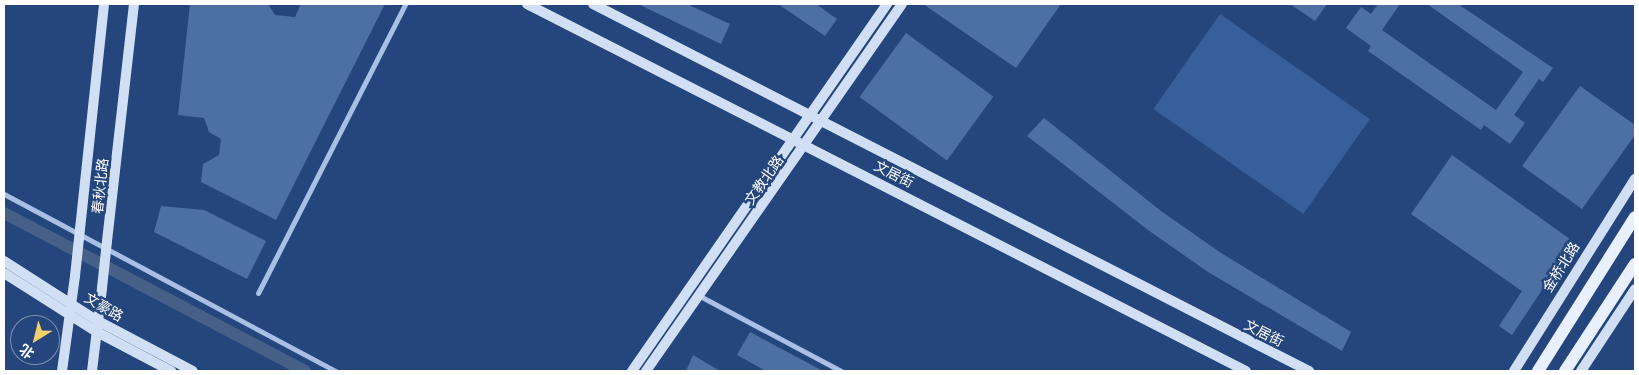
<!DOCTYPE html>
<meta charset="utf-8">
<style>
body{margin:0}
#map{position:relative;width:1639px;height:375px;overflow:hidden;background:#24467c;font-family:Ubuntu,"Noto Sans SC",sans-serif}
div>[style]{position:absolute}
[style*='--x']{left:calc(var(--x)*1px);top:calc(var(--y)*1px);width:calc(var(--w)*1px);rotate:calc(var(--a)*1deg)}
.green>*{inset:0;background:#385f99;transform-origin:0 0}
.canal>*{height:12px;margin:-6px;padding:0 6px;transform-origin:6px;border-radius:6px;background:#476088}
.building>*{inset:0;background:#4c70a4;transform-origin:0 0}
.street>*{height:5px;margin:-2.5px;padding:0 2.5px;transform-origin:2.5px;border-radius:2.5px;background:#a8c0e5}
.secondary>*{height:10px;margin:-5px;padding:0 5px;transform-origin:5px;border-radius:5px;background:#d1dff5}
.primary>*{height:12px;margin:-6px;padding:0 6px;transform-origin:6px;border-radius:6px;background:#e8effd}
.secondary-bridge>*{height:10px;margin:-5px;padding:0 5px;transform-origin:5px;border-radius:5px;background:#d1dff5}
span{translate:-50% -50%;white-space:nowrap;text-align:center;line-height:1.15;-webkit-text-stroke:5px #24467c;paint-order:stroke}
.street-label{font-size:14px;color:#fff}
.frame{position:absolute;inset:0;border:5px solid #fff;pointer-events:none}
.north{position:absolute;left:10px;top:315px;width:50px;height:50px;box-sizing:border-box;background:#24467c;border:1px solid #7c90b0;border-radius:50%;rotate:216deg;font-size:14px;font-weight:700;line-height:20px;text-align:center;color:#fff}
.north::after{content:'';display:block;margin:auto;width:18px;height:22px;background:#efd06c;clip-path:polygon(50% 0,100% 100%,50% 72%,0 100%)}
</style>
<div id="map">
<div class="green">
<div style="left:1220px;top:14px;width:183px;height:116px;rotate:35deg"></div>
</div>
<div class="canal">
<div style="--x:4;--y:213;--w:340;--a:27.7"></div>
</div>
<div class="building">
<div style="clip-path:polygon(190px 4px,268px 4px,275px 15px,295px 17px,301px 4px,385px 4px,276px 220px,201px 182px,203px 164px,219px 155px,221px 139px,209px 132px,204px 118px,178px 115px)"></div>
<div style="clip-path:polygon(638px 4px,687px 4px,730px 24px,721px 44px)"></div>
<div style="clip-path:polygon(778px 4px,816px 4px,837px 19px,825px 36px)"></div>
<div style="clip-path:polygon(923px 4px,1061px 4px,1016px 68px)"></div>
<div style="clip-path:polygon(1290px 4px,1327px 4px,1315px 21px)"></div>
<div style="clip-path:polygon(1378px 4px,1400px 4px,1382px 30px,1496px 110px,1523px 72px,1427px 4px,1458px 4px,1553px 68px,1543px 82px,1539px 79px,1514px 115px,1525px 123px,1510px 144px,1484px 125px,1481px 130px,1368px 51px,1371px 46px,1346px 28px,1361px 7px,1371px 14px)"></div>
<div style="left:906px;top:33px;width:108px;height:79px;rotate:36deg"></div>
<div style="clip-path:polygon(1580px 86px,1635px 125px,1635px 135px,1582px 209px,1522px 166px)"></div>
<div style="clip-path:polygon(1044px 118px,1161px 211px,1221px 253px,1351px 332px,1342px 351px,1208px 272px,1148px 230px,1027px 136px)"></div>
<div style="clip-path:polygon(1452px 155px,1574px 242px,1512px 335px,1499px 326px,1522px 291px,1411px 214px)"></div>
<div style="clip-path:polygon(161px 206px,204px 210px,266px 241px,247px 279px,154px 232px)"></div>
<div style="clip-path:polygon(750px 332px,823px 371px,766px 371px,737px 355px)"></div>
<div style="clip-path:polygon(693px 355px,720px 371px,686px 371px)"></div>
</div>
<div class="street">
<div style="--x:4;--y:194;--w:376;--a:28.1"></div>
<div style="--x:258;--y:293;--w:324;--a:-63"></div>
<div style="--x:698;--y:295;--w:162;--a:28"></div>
</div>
<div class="secondary">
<div style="--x:527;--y:4;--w:807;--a:27.04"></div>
<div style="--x:593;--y:4;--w:805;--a:27.14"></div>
<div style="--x:80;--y:229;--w:226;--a:-83.9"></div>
<div style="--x:107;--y:241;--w:239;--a:-83.5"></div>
<div style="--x:4;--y:261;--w:112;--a:32.6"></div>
<div style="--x:98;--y:321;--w:107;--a:27.8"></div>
<div style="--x:4;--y:273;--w:110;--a:32.4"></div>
<div style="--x:97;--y:332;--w:84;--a:27.8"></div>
<div style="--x:62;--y:371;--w:96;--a:-82.2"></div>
<div style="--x:92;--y:371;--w:84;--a:-83.1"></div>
<div style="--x:632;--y:371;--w:447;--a:-55.2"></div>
<div style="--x:646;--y:371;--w:447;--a:-55.1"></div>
<div style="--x:1514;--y:371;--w:227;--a:-57.8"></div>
<div style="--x:1581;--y:371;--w:98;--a:-56.6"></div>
</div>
<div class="primary">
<div style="--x:1538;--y:371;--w:182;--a:-57.8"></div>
<div style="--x:1565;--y:371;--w:128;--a:-56.8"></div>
</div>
<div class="secondary-bridge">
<div style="--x:75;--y:276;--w:47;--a:-83.9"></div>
<div style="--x:102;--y:288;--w:47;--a:-83.9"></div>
</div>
<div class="street-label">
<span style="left:894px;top:174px;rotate:27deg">文居街</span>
<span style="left:764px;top:180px;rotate:-55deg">文教北路</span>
<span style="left:100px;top:186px;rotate:-84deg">春秋北路</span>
<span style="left:1561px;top:267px;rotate:-58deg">金桥北路</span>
<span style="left:104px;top:307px;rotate:30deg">文豪路</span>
<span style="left:1264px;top:333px;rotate:27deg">文居街</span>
</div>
<div class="frame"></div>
<div class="north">北</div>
</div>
